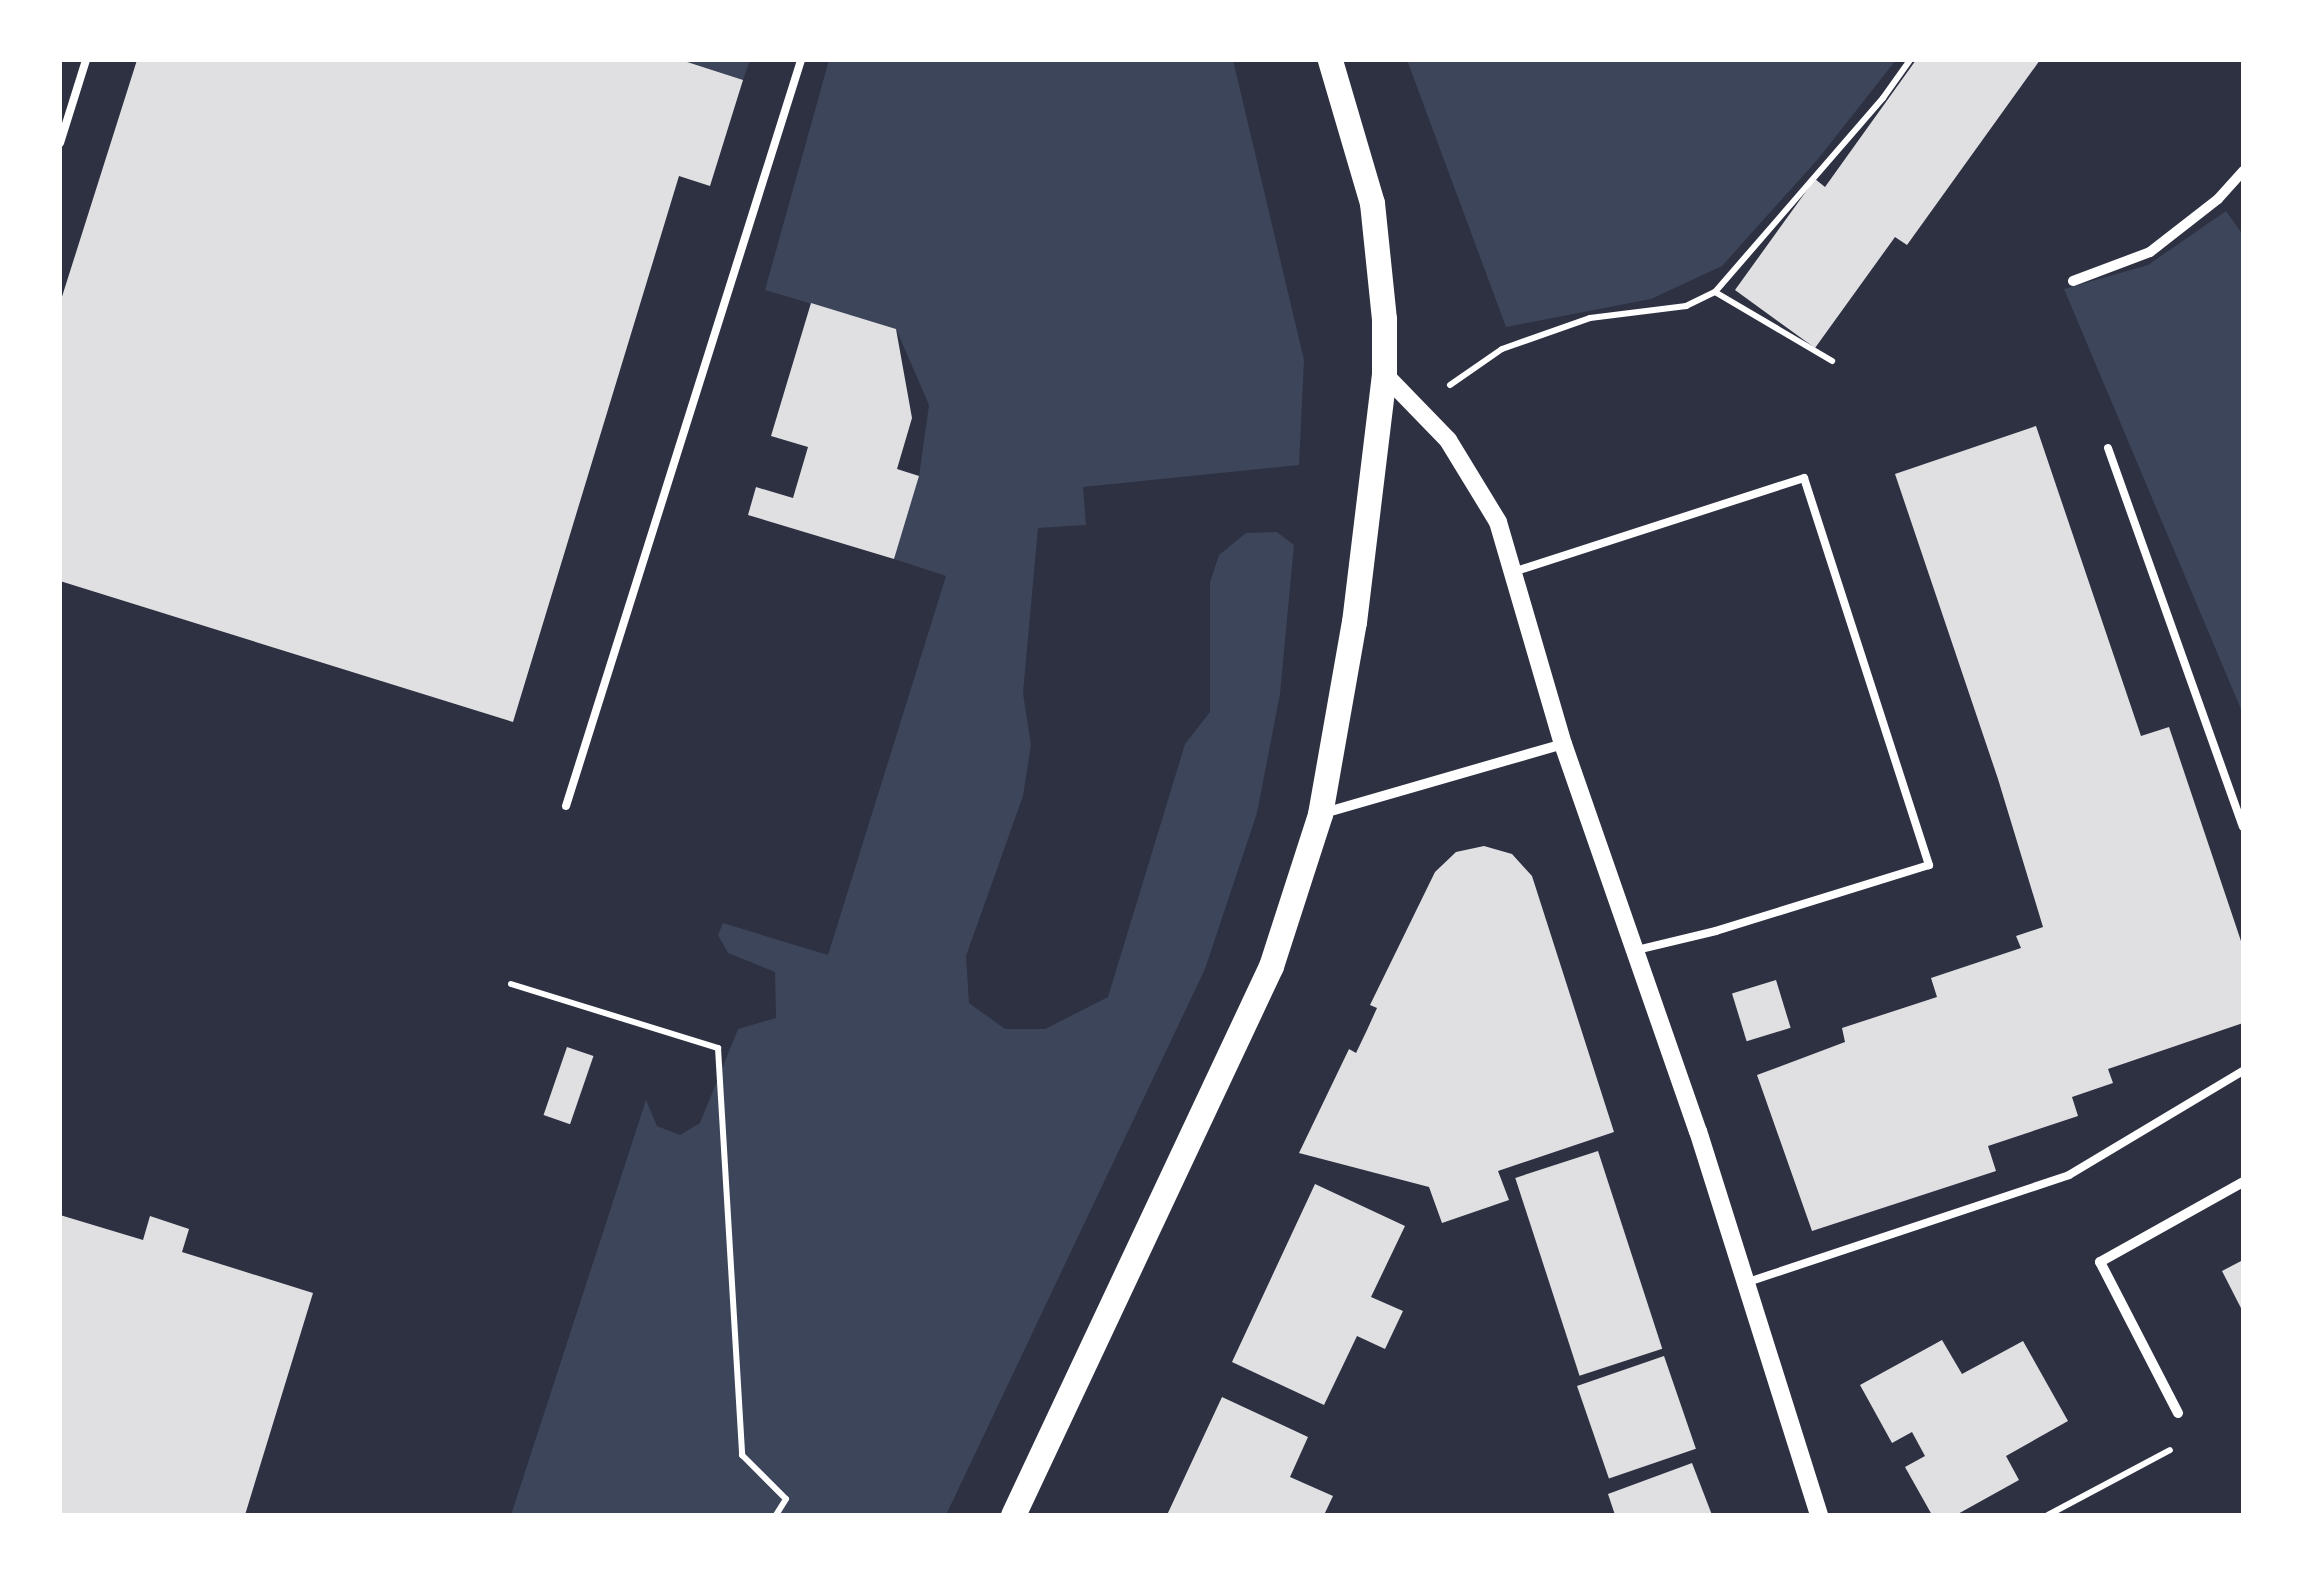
<!DOCTYPE html>
<style>
body{margin:0}
#map{position:relative;width:2303px;height:1575px;overflow:hidden;background:#2d3142;font-family:Ubuntu,sans-serif}
div>[style]{position:absolute}
[style*='--x']{left:calc(var(--x)*1px);top:calc(var(--y)*1px);width:calc(var(--w)*1px);rotate:calc(var(--a)*1deg)}
.green>*{inset:0;background:#3c4559}
.building>*{inset:0;background:#e0e0e3;transform-origin:0 0}
.path>*{height:6px;margin:-3px;padding:0 3px;transform-origin:3px;border-radius:3px;background:#fff}
.service>*{height:8px;margin:-4px;padding:0 4px;transform-origin:4px;border-radius:4px;background:#fff}
.minor>*{height:10px;margin:-5px;padding:0 5px;transform-origin:5px;border-radius:5px;background:#fff}
.tertiary>*{height:18px;margin:-9px;padding:0 9px;transform-origin:9px;border-radius:9px;background:#fff}
.primary>*{height:25px;margin:-12.5px;padding:0 12.5px;transform-origin:12.5px;border-radius:12.5px;background:#fff}
span{translate:-50% -50%;white-space:nowrap;text-align:center;line-height:1.15;-webkit-text-stroke:10px #fff;paint-order:stroke}
.frame{position:absolute;inset:0;border:62px solid #fff;pointer-events:none}
</style>
<div id="map">
<div class="green">
<div style="clip-path:polygon(681px 60px,750px 60px,743px 80px)"></div>
<div style="clip-path:polygon(829px 60px,1233px 60px,1304px 360px,1299px 465px,1083px 487px,1086px 525px,1038px 528px,1023px 693px,1031px 745px,1023px 796px,966px 956px,969px 1003px,1005px 1029px,1045px 1029px,1108px 997px,1185px 744px,1210px 712px,1210px 582px,1219px 555px,1246px 533px,1277px 532px,1294px 545px,1280px 694px,1257px 813px,1205px 969px,946px 1515px,511px 1515px,646px 1100px,657px 1126px,680px 1135px,700px 1123px,738px 1029px,776px 1018px,775px 972px,728px 953px,718px 935px,723px 923px,828px 955px,946px 576px,894px 559px,919px 476px,929px 405px,896px 329px,765px 290px)"></div>
<div style="clip-path:polygon(1407px 60px,1896px 60px,1818px 159px,1722px 266px,1651px 299px,1506px 327px)"></div>
<div style="clip-path:polygon(2226px 211px,2243px 235px,2243px 714px,2064px 289px,2148px 265px)"></div>
</div>
<div class="building">
<div style="clip-path:polygon(137px 60px,681px 60px,743px 80px,710px 186px,679px 176px,513px 722px,60px 581px,60px 303px)"></div>
<div style="clip-path:polygon(1916px 60px,2040px 60px,1907px 245px,1895px 237px,1815px 348px,1735px 290px,1815px 179px,1825px 187px)"></div>
<div style="clip-path:polygon(811px 303px,896px 329px,912px 418px,897px 469px,919px 476px,894px 559px,748px 515px,756px 487px,793px 498px,808px 447px,771px 436px)"></div>
<div style="clip-path:polygon(2036px 426px,2141px 736px,2169px 727px,2243px 947px,2243px 1023px,2108px 1069px,2113px 1083px,2072px 1097px,2078px 1116px,1988px 1146px,1996px 1171px,1812px 1231px,1757px 1075px,1845px 1042px,1842px 1028px,1937px 997px,1931px 978px,2021px 948px,2016px 936px,2043px 927px,1998px 779px,1895px 474px)"></div>
<div style="clip-path:polygon(1484px 846px,1512px 854px,1532px 876px,1614px 1132px,1498px 1171px,1509px 1200px,1442px 1223px,1429px 1187px,1299px 1153px,1349px 1049px,1356px 1053px,1367px 1030px,1377px 1008px,1370px 1005px,1435px 872px,1456px 852px)"></div>
<div style="left:1776px;top:980px;width:50px;height:46px;rotate:73deg"></div>
<div style="left:567px;top:1047px;width:28px;height:72px;rotate:19deg"></div>
<div style="left:1598px;top:1151px;width:208px;height:87px;rotate:72deg"></div>
<div style="clip-path:polygon(1315px 1184px,1405px 1226px,1371px 1297px,1403px 1311px,1385px 1349px,1357px 1336px,1324px 1405px,1232px 1362px)"></div>
<div style="clip-path:polygon(60px 1215px,143px 1240px,150px 1216px,189px 1229px,182px 1252px,313px 1293px,245px 1515px,60px 1515px)"></div>
<div style="clip-path:polygon(2243px 1260px,2243px 1312px,2222px 1271px)"></div>
<div style="clip-path:polygon(1942px 1340px,1962px 1374px,2023px 1341px,2068px 1421px,2006px 1456px,2019px 1480px,1956px 1515px,1932px 1515px,1905px 1467px,1925px 1456px,1912px 1432px,1892px 1443px,1860px 1385px)"></div>
<div style="left:1664px;top:1356px;width:98px;height:92px;rotate:71deg"></div>
<div style="clip-path:polygon(1222px 1397px,1308px 1437px,1290px 1477px,1333px 1496px,1324px 1515px,1167px 1515px)"></div>
<div style="clip-path:polygon(1692px 1463px,1712px 1515px,1615px 1515px,1608px 1494px)"></div>
</div>
<div class="path">
<div style="--x:1715;--y:292;--w:136;--a:30.5"></div>
<div style="--x:1450;--y:385;--w:63;--a:-34.7"></div>
<div style="--x:1502;--y:349;--w:93;--a:-19.4"></div>
<div style="--x:1590;--y:318;--w:97;--a:-7.1"></div>
<div style="--x:1686;--y:306;--w:32;--a:-26"></div>
<div style="--x:1715;--y:292;--w:257;--a:-49.1"></div>
<div style="--x:1883;--y:98;--w:47;--a:-54.6"></div>
<div style="--x:511;--y:984;--w:217;--a:17.2"></div>
<div style="--x:718;--y:1048;--w:408;--a:86.6"></div>
<div style="--x:742;--y:1455;--w:62;--a:45"></div>
<div style="--x:786;--y:1499;--w:19;--a:122"></div>
<div style="--x:2048;--y:1515;--w:138;--a:-28"></div>
</div>
<div class="service">
<div style="--x:60;--y:143;--w:87;--a:-72.6"></div>
<div style="--x:2108;--y:448;--w:402;--a:70.4"></div>
<div style="--x:1513;--y:572;--w:306;--a:-17.9"></div>
<div style="--x:1804;--y:478;--w:407;--a:72.1"></div>
<div style="--x:1929;--y:865;--w:223;--a:162.8"></div>
<div style="--x:1716;--y:931;--w:81;--a:166.5"></div>
<div style="--x:566;--y:806;--w:782;--a:-72.51"></div>
<div style="--x:1748;--y:1282;--w:338;--a:-18.4"></div>
<div style="--x:2069;--y:1175;--w:203;--a:-30.9"></div>
</div>
<div class="minor">
<div style="--x:2073;--y:281;--w:82;--a:-20.6"></div>
<div style="--x:2150;--y:252;--w:86;--a:-37.9"></div>
<div style="--x:2218;--y:199;--w:38;--a:-48"></div>
<div style="--x:1324;--y:813;--w:249;--a:-16.1"></div>
<div style="--x:2178;--y:1413;--w:170;--a:-117.3"></div>
<div style="--x:2100;--y:1262;--w:164;--a:-29.2"></div>
</div>
<div class="tertiary">
<div style="--x:1384;--y:374;--w:92;--a:45.9"></div>
<div style="--x:1448;--y:440;--w:96;--a:58.6"></div>
<div style="--x:1498;--y:522;--w:231;--a:73.7"></div>
<div style="--x:1563;--y:744;--w:410;--a:70.8"></div>
<div style="--x:1698;--y:1131;--w:403;--a:72.5"></div>
</div>
<div class="primary">
<div style="--x:1013;--y:1515;--w:607;--a:-64.83"></div>
<div style="--x:1271;--y:966;--w:160;--a:-72.1"></div>
<div style="--x:1320;--y:814;--w:195;--a:-80"></div>
<div style="--x:1354;--y:622;--w:250;--a:-83.1"></div>
<div style="--x:1384;--y:374;--w:55;--a:-90"></div>
<div style="--x:1384;--y:319;--w:117;--a:-95.9"></div>
<div style="--x:1372;--y:203;--w:149;--a:-106.4"></div>
</div>
<div class="frame"></div>
</div>
